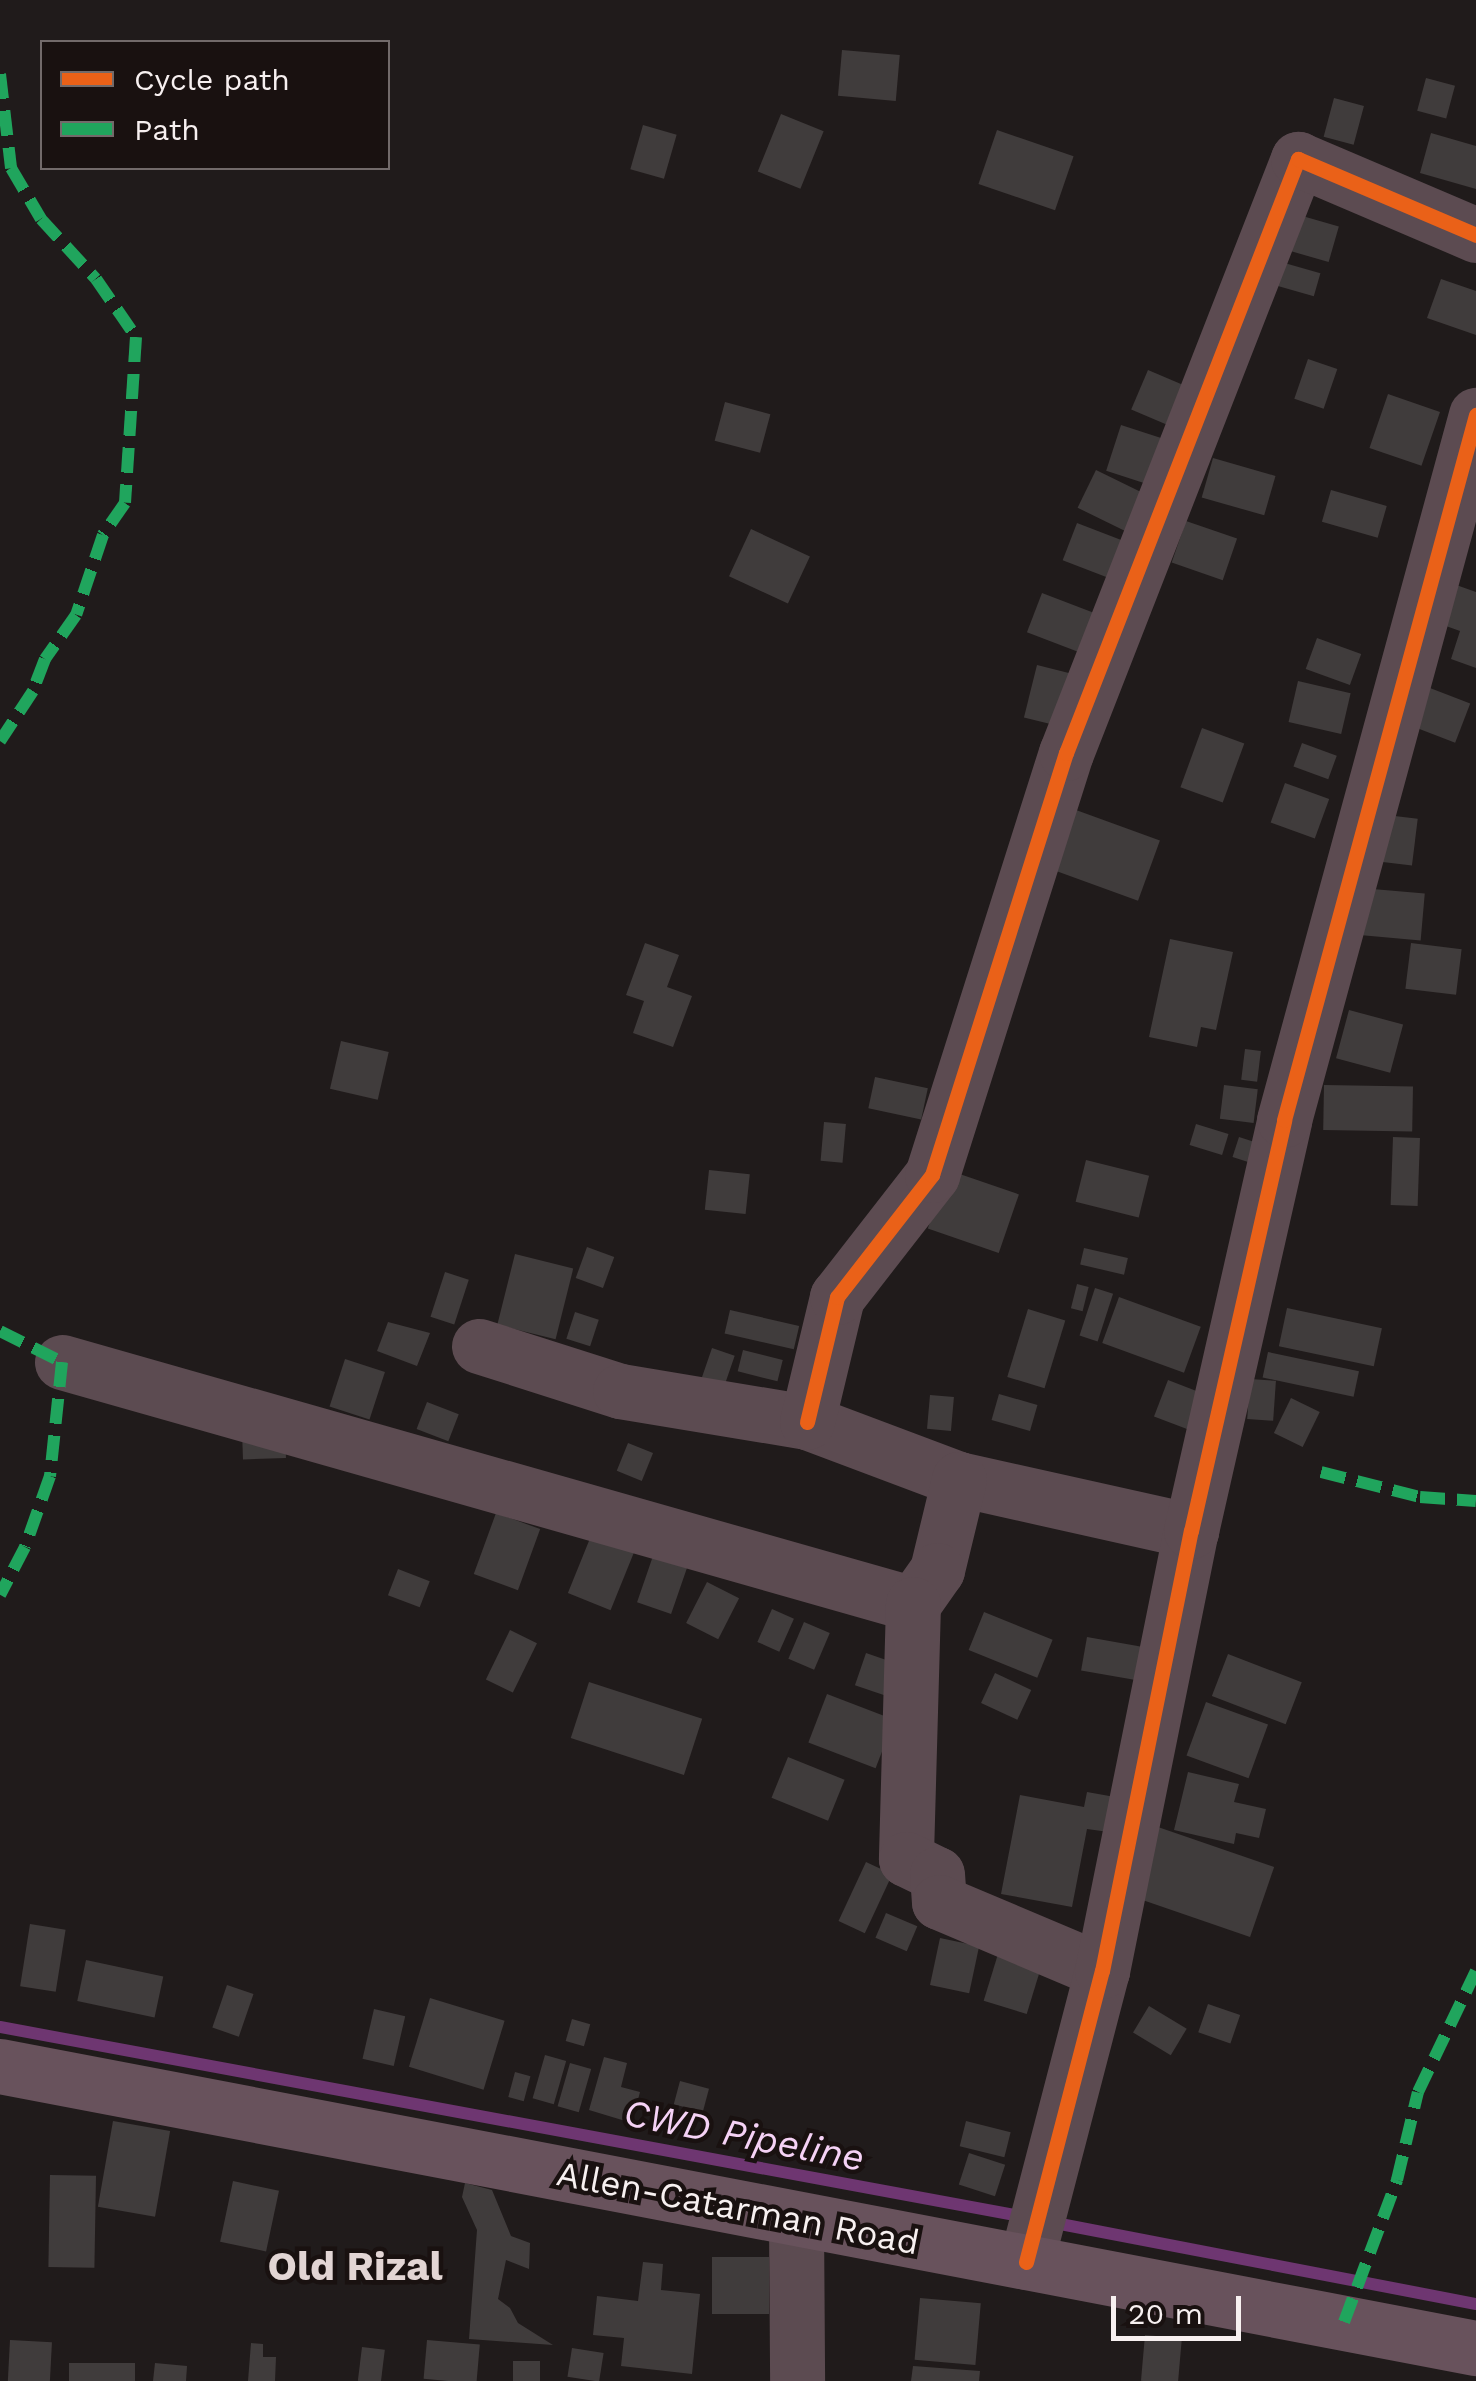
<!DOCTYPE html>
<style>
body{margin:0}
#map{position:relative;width:1476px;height:2381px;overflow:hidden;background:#201b1b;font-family:"Work Sans",sans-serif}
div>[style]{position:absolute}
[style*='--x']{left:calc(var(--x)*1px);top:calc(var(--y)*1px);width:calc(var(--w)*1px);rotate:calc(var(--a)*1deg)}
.stream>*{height:12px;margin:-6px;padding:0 6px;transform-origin:6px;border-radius:6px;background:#6e3671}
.building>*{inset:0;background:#403c3c;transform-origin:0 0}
.minor>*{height:55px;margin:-27.5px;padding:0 27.5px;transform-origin:27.5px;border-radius:27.5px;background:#5c4b51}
.major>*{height:55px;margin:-27.5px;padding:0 27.5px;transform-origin:27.5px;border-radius:27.5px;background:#68525c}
.quiet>*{height:12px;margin-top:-6px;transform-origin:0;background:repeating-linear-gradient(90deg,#20a55d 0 25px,transparent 0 37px)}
.cycleway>*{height:15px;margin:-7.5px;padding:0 7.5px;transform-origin:7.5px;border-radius:7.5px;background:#ea6118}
span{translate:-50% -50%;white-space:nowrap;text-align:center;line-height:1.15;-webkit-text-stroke:9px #191110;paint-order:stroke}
.street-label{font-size:35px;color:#f7f0f0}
.water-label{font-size:38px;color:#f5d2f5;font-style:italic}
.quarter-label{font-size:40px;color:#e2d5d4;font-weight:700}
.legend{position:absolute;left:40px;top:40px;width:350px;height:130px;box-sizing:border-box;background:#191110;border:2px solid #726a6a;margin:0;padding:12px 18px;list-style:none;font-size:30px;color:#f7f0f0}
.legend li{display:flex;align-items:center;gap:20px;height:50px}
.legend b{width:50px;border:2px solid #726a6a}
.scale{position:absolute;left:1111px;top:2296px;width:130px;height:45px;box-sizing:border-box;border:5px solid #f7f0f0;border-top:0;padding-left:12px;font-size:30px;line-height:35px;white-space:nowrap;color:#f7f0f0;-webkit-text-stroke:8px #191110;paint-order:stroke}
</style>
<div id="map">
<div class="stream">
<div style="--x:0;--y:2027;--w:1042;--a:10.5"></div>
<div style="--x:1050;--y:2222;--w:434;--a:10.9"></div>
</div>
<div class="building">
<div style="left:842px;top:50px;width:58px;height:46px;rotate:5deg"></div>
<div style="left:1426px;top:78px;width:30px;height:34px;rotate:15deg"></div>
<div style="left:1334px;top:98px;width:31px;height:40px;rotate:15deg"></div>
<div style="left:781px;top:114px;width:46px;height:62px;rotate:22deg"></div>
<div style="left:643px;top:125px;width:35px;height:46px;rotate:16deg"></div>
<div style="left:997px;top:130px;width:81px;height:57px;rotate:19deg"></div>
<div style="clip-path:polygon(1431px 133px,1476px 146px,1476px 189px,1420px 173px)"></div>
<div style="left:1285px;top:211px;width:56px;height:37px;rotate:16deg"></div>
<div style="left:1281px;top:262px;width:41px;height:24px;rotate:16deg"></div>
<div style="clip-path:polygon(1441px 279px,1476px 291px,1476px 335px,1427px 318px)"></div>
<div style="left:1308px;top:359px;width:31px;height:42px;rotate:19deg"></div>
<div style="left:1148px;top:370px;width:46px;height:43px;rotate:23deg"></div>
<div style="left:1388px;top:394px;width:55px;height:57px;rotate:19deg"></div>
<div style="left:725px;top:402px;width:47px;height:40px;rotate:15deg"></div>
<div style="left:1121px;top:425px;width:47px;height:48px;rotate:18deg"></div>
<div style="left:1213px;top:458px;width:65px;height:41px;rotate:16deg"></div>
<div style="left:1096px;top:470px;width:58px;height:42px;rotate:26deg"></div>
<div style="left:1331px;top:490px;width:58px;height:33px;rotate:16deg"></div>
<div style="left:1186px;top:521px;width:54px;height:44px;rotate:19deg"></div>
<div style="left:1077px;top:523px;width:55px;height:40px;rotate:21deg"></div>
<div style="left:751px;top:529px;width:65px;height:52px;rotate:25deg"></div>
<div style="clip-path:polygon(1445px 581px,1476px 592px,1476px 668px,1451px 659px,1460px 631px,1432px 621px)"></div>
<div style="left:1042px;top:593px;width:56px;height:42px;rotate:21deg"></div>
<div style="left:1317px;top:638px;width:47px;height:33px;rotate:20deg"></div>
<div style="left:1037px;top:665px;width:42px;height:54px;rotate:14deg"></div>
<div style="left:1298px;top:681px;width:54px;height:42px;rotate:13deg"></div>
<div style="left:1417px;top:683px;width:57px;height:42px;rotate:21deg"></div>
<div style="left:1202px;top:728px;width:45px;height:63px;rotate:20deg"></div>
<div style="left:1302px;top:743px;width:37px;height:25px;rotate:20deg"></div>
<div style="left:1285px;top:783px;width:47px;height:42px;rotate:20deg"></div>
<div style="left:1065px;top:806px;width:101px;height:64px;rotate:20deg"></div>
<div style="left:1378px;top:814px;width:40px;height:47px;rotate:7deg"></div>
<div style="left:1361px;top:888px;width:64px;height:47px;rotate:5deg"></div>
<div style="clip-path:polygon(1170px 939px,1233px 952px,1216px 1030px,1201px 1027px,1197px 1047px,1149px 1037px)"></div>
<div style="clip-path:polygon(645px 943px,679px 955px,667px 987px,692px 996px,673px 1047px,633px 1033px,644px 1001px,626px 995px)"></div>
<div style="left:1411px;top:943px;width:51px;height:46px;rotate:7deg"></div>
<div style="left:1349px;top:1010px;width:56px;height:50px;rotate:15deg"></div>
<div style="left:341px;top:1041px;width:49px;height:49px;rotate:13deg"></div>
<div style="left:1245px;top:1049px;width:16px;height:31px;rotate:7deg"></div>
<div style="left:875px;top:1077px;width:54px;height:32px;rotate:12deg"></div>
<div style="left:1224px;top:1085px;width:34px;height:34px;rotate:7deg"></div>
<div style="left:1324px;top:1085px;width:89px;height:45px;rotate:1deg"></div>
<div style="left:824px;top:1122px;width:22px;height:39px;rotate:5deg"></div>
<div style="left:1196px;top:1124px;width:34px;height:22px;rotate:17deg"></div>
<div style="left:1239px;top:1137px;width:23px;height:21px;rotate:18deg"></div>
<div style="left:1393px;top:1137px;width:27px;height:68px;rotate:2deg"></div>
<div style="left:1086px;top:1160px;width:65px;height:43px;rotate:14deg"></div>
<div style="left:709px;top:1170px;width:41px;height:40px;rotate:6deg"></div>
<div style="left:948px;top:1170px;width:75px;height:62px;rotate:19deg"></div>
<div style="left:587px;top:1247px;width:29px;height:33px;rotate:20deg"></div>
<div style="left:1084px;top:1248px;width:45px;height:17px;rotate:13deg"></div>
<div style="left:515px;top:1254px;width:60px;height:73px;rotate:14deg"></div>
<div style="left:445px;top:1272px;width:25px;height:47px;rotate:18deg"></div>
<div style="left:1077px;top:1284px;width:12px;height:25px;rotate:14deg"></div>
<div style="left:1095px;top:1288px;width:19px;height:50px;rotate:18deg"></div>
<div style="left:1119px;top:1297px;width:87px;height:49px;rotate:20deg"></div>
<div style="left:1287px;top:1308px;width:97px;height:39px;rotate:12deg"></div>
<div style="left:1028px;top:1309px;width:39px;height:71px;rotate:17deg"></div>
<div style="left:730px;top:1310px;width:71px;height:24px;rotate:13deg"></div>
<div style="left:575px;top:1312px;width:25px;height:28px;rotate:18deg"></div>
<div style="clip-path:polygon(388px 1322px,430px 1333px,417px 1366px,377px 1351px)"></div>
<div style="left:712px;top:1348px;width:24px;height:39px;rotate:19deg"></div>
<div style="left:743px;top:1350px;width:41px;height:22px;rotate:14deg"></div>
<div style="left:1268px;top:1352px;width:93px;height:26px;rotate:12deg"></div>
<div style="left:345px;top:1359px;width:42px;height:50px;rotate:18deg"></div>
<div style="left:1250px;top:1379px;width:26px;height:40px;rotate:4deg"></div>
<div style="left:1168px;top:1380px;width:36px;height:39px;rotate:21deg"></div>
<div style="left:999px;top:1394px;width:40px;height:27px;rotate:16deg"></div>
<div style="left:930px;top:1395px;width:24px;height:34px;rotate:5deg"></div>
<div style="left:1291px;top:1398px;width:32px;height:39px;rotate:26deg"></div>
<div style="left:427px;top:1402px;width:34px;height:29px;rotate:21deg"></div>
<div style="left:285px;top:1430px;width:28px;height:43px;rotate:88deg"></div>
<div style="left:628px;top:1443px;width:27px;height:30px;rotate:22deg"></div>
<div style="left:496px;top:1513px;width:47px;height:65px;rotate:20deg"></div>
<div style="left:593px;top:1531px;width:46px;height:67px;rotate:22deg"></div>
<div style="left:653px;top:1556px;width:36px;height:49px;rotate:19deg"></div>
<div style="left:398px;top:1569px;width:34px;height:28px;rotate:21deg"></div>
<div style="left:707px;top:1582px;width:36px;height:46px;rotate:27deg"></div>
<div style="left:772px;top:1609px;width:24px;height:36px;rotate:24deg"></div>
<div style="left:984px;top:1612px;width:74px;height:41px;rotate:22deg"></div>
<div style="left:804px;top:1622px;width:28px;height:40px;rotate:23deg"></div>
<div style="left:510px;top:1630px;width:30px;height:55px;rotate:26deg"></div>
<div style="left:1087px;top:1637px;width:67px;height:34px;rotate:10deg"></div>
<div style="left:866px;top:1653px;width:39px;height:34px;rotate:19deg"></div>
<div style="left:1228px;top:1654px;width:79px;height:45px;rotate:21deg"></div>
<div style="left:995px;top:1673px;width:40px;height:33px;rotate:25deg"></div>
<div style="left:589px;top:1682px;width:119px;height:59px;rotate:18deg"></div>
<div style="left:827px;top:1694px;width:72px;height:52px;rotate:21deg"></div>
<div style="left:1206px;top:1702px;width:66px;height:57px;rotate:20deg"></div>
<div style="left:788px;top:1757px;width:61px;height:44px;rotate:22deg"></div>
<div style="clip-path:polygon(1188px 1772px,1239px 1784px,1234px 1802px,1266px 1809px,1259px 1838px,1236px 1833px,1234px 1844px,1174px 1830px)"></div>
<div style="clip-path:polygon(1087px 1792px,1115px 1797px,1109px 1832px,1087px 1829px,1072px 1907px,1001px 1894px,1020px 1795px,1084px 1807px)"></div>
<div style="left:1155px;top:1826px;width:126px;height:74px;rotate:19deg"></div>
<div style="left:866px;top:1862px;width:29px;height:65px;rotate:25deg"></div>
<div style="left:886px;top:1913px;width:34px;height:27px;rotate:23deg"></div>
<div style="left:30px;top:1924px;width:36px;height:63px;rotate:9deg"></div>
<div style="left:940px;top:1938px;width:40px;height:48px;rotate:12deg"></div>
<div style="left:998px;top:1954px;width:45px;height:49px;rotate:17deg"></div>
<div style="left:86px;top:1960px;width:79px;height:42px;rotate:12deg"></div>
<div style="left:227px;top:1985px;width:28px;height:45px;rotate:19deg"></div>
<div style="left:430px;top:1998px;width:78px;height:72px;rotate:17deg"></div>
<div style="left:1208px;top:2004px;width:34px;height:30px;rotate:19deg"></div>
<div style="left:1149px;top:2006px;width:44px;height:31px;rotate:31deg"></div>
<div style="left:374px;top:2009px;width:32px;height:51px;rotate:13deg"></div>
<div style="left:572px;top:2019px;width:19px;height:23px;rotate:16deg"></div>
<div style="left:545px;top:2055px;width:22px;height:45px;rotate:16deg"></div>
<div style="clip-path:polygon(604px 2057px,627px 2063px,621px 2087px,640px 2092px,632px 2123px,589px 2110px)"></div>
<div style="left:570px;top:2063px;width:22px;height:45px;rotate:16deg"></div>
<div style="left:515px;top:2072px;width:16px;height:26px;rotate:15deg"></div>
<div style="left:680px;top:2081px;width:30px;height:24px;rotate:15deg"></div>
<div style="left:113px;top:2121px;width:58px;height:87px;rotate:10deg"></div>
<div style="left:966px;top:2121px;width:46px;height:26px;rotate:14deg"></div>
<div style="left:969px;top:2153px;width:38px;height:33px;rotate:18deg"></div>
<div style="left:50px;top:2175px;width:46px;height:92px;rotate:1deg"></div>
<div style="left:233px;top:2181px;width:47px;height:62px;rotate:12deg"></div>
<div style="clip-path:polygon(465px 2183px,492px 2190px,511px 2236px,530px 2243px,529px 2269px,506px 2260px,498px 2299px,510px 2308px,518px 2323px,553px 2345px,469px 2339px,477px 2230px,462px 2197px)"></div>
<div style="left:712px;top:2257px;width:57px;height:57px"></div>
<div style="clip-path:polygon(643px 2262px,663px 2264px,661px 2290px,700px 2294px,692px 2374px,621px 2366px,624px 2338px,593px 2335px,597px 2296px,638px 2301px)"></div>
<div style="left:920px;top:2298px;width:61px;height:62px;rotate:5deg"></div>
<div style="left:1145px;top:2335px;width:37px;height:46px;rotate:5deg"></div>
<div style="left:10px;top:2340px;width:42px;height:41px;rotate:3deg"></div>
<div style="left:427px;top:2340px;width:53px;height:39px;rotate:5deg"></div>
<div style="clip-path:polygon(251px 2343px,263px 2344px,263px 2357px,276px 2357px,275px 2381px,248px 2381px)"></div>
<div style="left:362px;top:2347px;width:23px;height:34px;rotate:7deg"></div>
<div style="left:572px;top:2348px;width:32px;height:29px;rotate:9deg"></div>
<div style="left:513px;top:2361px;width:27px;height:20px"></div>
<div style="left:69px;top:2363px;width:66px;height:18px"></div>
<div style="clip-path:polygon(155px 2363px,187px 2366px,186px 2381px,153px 2381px)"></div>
<div style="clip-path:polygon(913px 2366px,980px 2371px,979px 2381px,911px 2381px)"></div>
</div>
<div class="minor">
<div style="--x:479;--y:1346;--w:148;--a:17.7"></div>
<div style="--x:620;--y:1391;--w:190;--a:9.4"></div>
<div style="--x:807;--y:1422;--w:162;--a:20.6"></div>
<div style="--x:959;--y:1479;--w:238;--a:12.6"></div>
<div style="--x:62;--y:1362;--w:885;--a:15.87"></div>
<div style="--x:807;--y:1422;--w:129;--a:-76.5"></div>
<div style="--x:837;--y:1297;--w:155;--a:-52.1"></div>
<div style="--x:932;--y:1175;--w:443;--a:-72.4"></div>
<div style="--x:1066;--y:753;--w:638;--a:-68.67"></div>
<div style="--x:1298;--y:159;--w:194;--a:23.1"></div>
<div style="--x:959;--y:1479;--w:94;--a:103.6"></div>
<div style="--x:937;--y:1570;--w:42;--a:125.2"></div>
<div style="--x:913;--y:1604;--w:255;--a:91.6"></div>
<div style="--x:906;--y:1859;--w:34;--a:26"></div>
<div style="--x:937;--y:1874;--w:28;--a:86"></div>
<div style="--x:939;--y:1902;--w:177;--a:22.9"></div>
<div style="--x:796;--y:2220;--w:161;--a:89.6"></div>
<div style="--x:1026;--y:2262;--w:301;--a:-75.4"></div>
<div style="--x:1102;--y:1971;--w:449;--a:-78.6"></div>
<div style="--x:1191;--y:1531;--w:421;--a:-77.2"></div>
<div style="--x:1284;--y:1120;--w:731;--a:-74.77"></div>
</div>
<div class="major">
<div style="--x:0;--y:2066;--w:1503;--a:10.82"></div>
</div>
<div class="quiet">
<div style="--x:0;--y:74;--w:95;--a:83.3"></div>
<div style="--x:11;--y:168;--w:59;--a:59.5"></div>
<div style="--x:41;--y:219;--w:81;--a:47.5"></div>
<div style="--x:96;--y:279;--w:70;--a:55.4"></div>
<div style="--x:136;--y:337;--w:166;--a:93.8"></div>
<div style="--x:125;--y:503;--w:39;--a:125"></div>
<div style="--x:103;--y:535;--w:84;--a:108.6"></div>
<div style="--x:76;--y:615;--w:54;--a:125.2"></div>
<div style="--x:45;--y:659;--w:34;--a:111"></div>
<div style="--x:33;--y:691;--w:60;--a:123.4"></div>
<div style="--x:0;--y:1331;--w:69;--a:26.6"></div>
<div style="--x:62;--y:1362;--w:115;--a:96"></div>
<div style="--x:50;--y:1476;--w:75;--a:109.4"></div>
<div style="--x:25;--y:1547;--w:54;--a:117.5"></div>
<div style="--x:1321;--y:1472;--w:102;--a:14.2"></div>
<div style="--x:1420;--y:1497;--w:56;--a:4.1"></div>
<div style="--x:1344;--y:2322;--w:152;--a:-69.5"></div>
<div style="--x:1397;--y:2180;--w:90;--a:-76.6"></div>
<div style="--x:1418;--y:2092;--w:134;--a:-64.4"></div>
</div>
<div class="cycleway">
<div style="--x:807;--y:1422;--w:129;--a:-76.5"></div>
<div style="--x:837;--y:1297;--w:155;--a:-52.1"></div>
<div style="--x:932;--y:1175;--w:443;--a:-72.4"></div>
<div style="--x:1066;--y:753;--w:638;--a:-68.67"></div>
<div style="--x:1298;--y:159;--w:194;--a:23.1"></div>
<div style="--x:1026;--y:2262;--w:301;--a:-75.4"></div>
<div style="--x:1102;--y:1971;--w:449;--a:-78.6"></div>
<div style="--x:1191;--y:1531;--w:421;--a:-77.2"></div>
<div style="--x:1284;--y:1120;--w:731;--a:-74.77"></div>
</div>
<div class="street-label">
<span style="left:738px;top:2208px;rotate:11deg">Allen-Catarman Road</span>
</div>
<div class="water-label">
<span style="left:744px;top:2136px;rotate:11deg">CWD Pipeline</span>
</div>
<div class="quarter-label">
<span style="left:355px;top:2267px">Old Rizal</span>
</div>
<ul class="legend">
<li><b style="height:12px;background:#ea6118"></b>Cycle path</li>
<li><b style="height:12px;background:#20a55d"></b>Path</li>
</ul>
<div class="scale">20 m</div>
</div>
